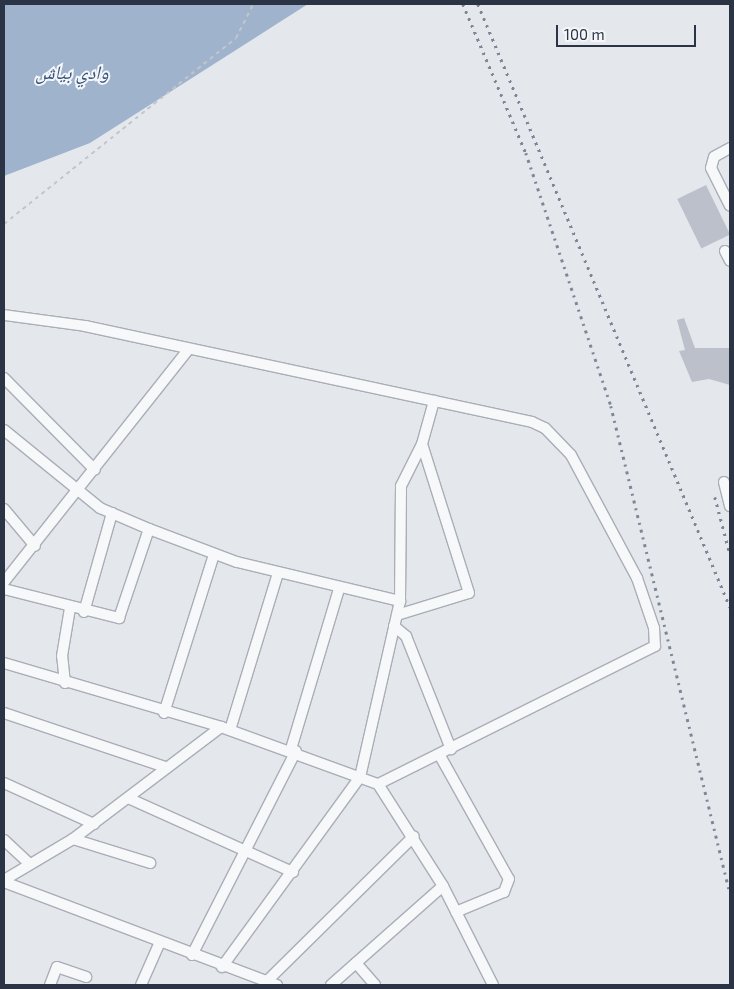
<!DOCTYPE html>
<meta charset="utf-8">
<style>
body{margin:0}
#map{position:relative;width:734px;height:989px;overflow:hidden;background:#e4e7ec;font-family:"Exo 2","Noto Naskh Arabic",sans-serif}
div>[style]{position:absolute}
[style*='--x']{left:calc(var(--x)*1px);top:calc(var(--y)*1px);width:calc(var(--w)*1px);rotate:calc(var(--a)*1deg)}
.water>*{inset:0;background:#9fb4cc}
.building>*{inset:0;background:#bbc0ca;transform-origin:0 0}
.path>*{height:2px;margin-top:-1px;transform-origin:0;background:repeating-linear-gradient(90deg,#c2c5cb 0 4px,transparent 0 8px)}
.roads{filter:drop-shadow(1px 0 #a9aeb7) drop-shadow(-1px 0 #a9aeb7) drop-shadow(0 1px #a9aeb7) drop-shadow(0 -1px #a9aeb7)}
.minor>*{height:10px;margin:-5px;padding:0 5px;transform-origin:5px;border-radius:5px;background:#f7f8fa}
.rail>*{height:2.5px;margin-top:-1.25px;transform-origin:0;background:repeating-linear-gradient(90deg,#7d8696 0 2.5px,transparent 0 7.5px)}
span{translate:-50% -50%;white-space:nowrap;text-align:center;line-height:1.15;-webkit-text-stroke:4px #f4f6f9;paint-order:stroke}
.water-label{font-size:19px;color:#34527a;font-style:italic}
.frame{position:absolute;inset:0;border:5px solid #2b3445;pointer-events:none}
.scale{position:absolute;left:556px;top:25px;width:140px;height:22px;box-sizing:border-box;border:2px solid #2b3445;border-top:0;padding-left:6px;font-size:15px;line-height:18px;white-space:nowrap;color:#2b3445;-webkit-text-stroke:4px #f4f6f9;paint-order:stroke}
</style>
<div id="map">
<div class="water">
<div style="clip-path:polygon(4px 4px,308px 4px,90px 143px,4px 176px)"></div>
</div>
<div class="building">
<div style="left:706px;top:185px;width:55px;height:32px;rotate:64deg"></div>
<div style="clip-path:polygon(684px 318px,695px 348px,730px 348px,730px 385px,709px 379px,692px 382px,679px 351px,685px 350px,677px 320px)"></div>
</div>
<div class="path">
<div style="--x:4;--y:224;--w:297;--a:-38.7"></div>
<div style="--x:236;--y:38;--w:38;--a:-63"></div>
</div>
<div class="roads">
<div class="minor">
<div style="--x:730;--y:148;--w:18;--a:151"></div>
<div style="--x:714;--y:157;--w:11;--a:105"></div>
<div style="--x:711;--y:168;--w:42;--a:63.4"></div>
<div style="--x:725;--y:251;--w:11;--a:63"></div>
<div style="--x:4;--y:315;--w:82;--a:7.7"></div>
<div style="--x:85;--y:326;--w:457;--a:12.1"></div>
<div style="--x:532;--y:422;--w:14;--a:25"></div>
<div style="--x:545;--y:428;--w:37;--a:46"></div>
<div style="--x:571;--y:455;--w:140;--a:61.8"></div>
<div style="--x:637;--y:578;--w:53;--a:71.2"></div>
<div style="--x:654;--y:628;--w:18;--a:87"></div>
<div style="--x:655;--y:646;--w:309;--a:153.5"></div>
<div style="--x:4;--y:378;--w:129;--a:45.3"></div>
<div style="--x:4;--y:430;--w:124;--a:39.1"></div>
<div style="--x:100;--y:508;--w:53;--a:23.2"></div>
<div style="--x:149;--y:529;--w:94;--a:20.6"></div>
<div style="--x:237;--y:562;--w:168;--a:13.5"></div>
<div style="--x:400;--y:601;--w:180;--a:102.8"></div>
<div style="--x:360;--y:777;--w:235;--a:126"></div>
<div style="--x:724;--y:482;--w:25;--a:76"></div>
<div style="--x:4;--y:509;--w:48;--a:50"></div>
<div style="--x:4;--y:582;--w:296;--a:-51.6"></div>
<div style="--x:4;--y:589;--w:119;--a:14.2"></div>
<div style="--x:119;--y:618;--w:94;--a:-71.4"></div>
<div style="--x:400;--y:601;--w:115;--a:-89.5"></div>
<div style="--x:401;--y:486;--w:47;--a:-63.4"></div>
<div style="--x:422;--y:444;--w:45;--a:-74.4"></div>
<div style="--x:84;--y:612;--w:103;--a:-74.2"></div>
<div style="--x:397;--y:615;--w:75;--a:-17"></div>
<div style="--x:469;--y:593;--w:156;--a:-107.5"></div>
<div style="--x:394;--y:626;--w:16;--a:40"></div>
<div style="--x:406;--y:636;--w:122;--a:68.3"></div>
<div style="--x:4;--y:663;--w:226;--a:16.4"></div>
<div style="--x:65;--y:683;--w:27;--a:-96"></div>
<div style="--x:62;--y:656;--w:49;--a:-80.5"></div>
<div style="--x:4;--y:713;--w:170;--a:18.5"></div>
<div style="--x:164;--y:713;--w:167;--a:-72.5"></div>
<div style="--x:230;--y:730;--w:164;--a:-73"></div>
<div style="--x:291;--y:749;--w:167;--a:-73.3"></div>
<div style="--x:439;--y:754;--w:143;--a:60.8"></div>
<div style="--x:509;--y:879;--w:14;--a:111"></div>
<div style="--x:504;--y:892;--w:52;--a:157.4"></div>
<div style="--x:4;--y:783;--w:99;--a:24.5"></div>
<div style="--x:128;--y:798;--w:181;--a:24.2"></div>
<div style="--x:73;--y:839;--w:81;--a:17.3"></div>
<div style="--x:4;--y:840;--w:35;--a:43"></div>
<div style="--x:4;--y:880;--w:80;--a:-30.7"></div>
<div style="--x:73;--y:839;--w:186;--a:-37.1"></div>
<div style="--x:221;--y:727;--w:167;--a:20"></div>
<div style="--x:378;--y:784;--w:121;--a:57.5"></div>
<div style="--x:443;--y:886;--w:111;--a:63.2"></div>
<div style="--x:4;--y:882;--w:292;--a:20.7"></div>
<div style="--x:192;--y:955;--w:229;--a:-63"></div>
<div style="--x:356;--y:963;--w:29;--a:49"></div>
<div style="--x:267;--y:981;--w:206;--a:-44.6"></div>
<div style="--x:50;--y:985;--w:19;--a:-69"></div>
<div style="--x:57;--y:967;--w:31;--a:19"></div>
<div style="--x:141;--y:985;--w:47;--a:-66.2"></div>
<div style="--x:331;--y:985;--w:149;--a:-41.5"></div>
</div>
</div>
<div class="rail">
<div style="--x:463;--y:4;--w:162;--a:67.1"></div>
<div style="--x:526;--y:153;--w:267;--a:71.4"></div>
<div style="--x:611;--y:406;--w:501;--a:76.27"></div>
<div style="--x:478;--y:4;--w:654;--a:67.32"></div>
<div style="--x:715;--y:497;--w:59;--a:75.3"></div>
</div>
<div class="water-label">
<span style="left:72px;top:72px">وادي بياش</span>
</div>
<div class="frame"></div>
<div class="scale">100 m</div>
</div>
